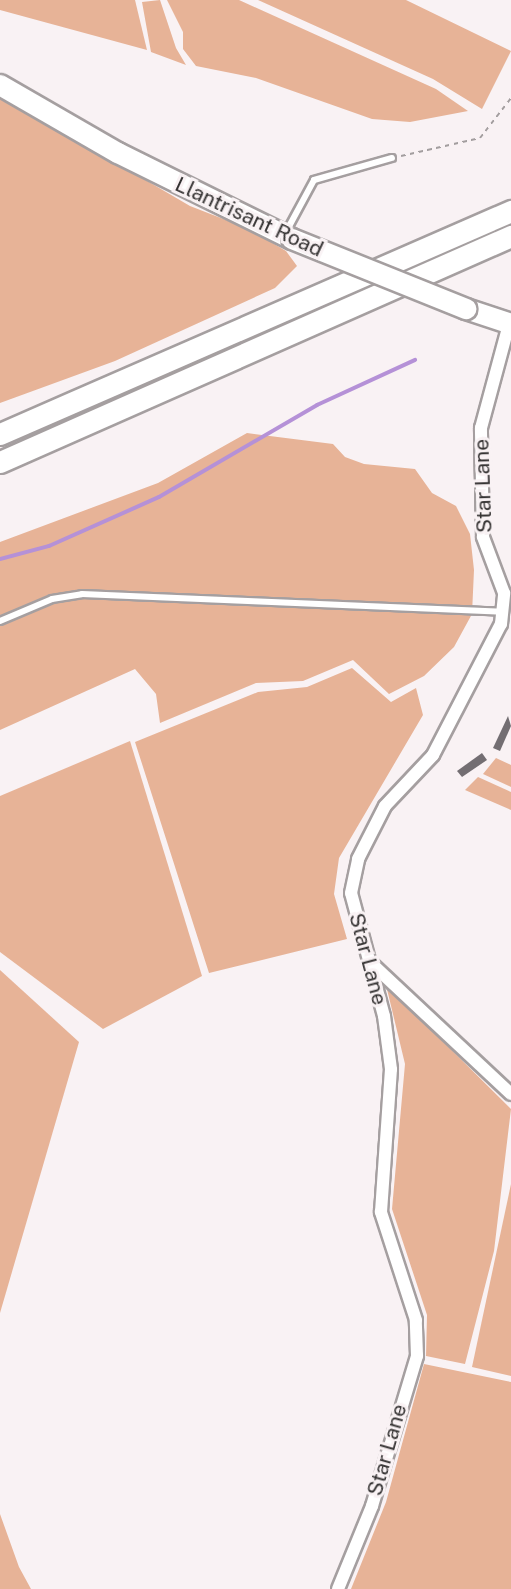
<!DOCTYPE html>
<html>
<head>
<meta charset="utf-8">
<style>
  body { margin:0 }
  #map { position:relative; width:511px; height:1589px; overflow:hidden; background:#f9f2f4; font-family:"Public Sans",sans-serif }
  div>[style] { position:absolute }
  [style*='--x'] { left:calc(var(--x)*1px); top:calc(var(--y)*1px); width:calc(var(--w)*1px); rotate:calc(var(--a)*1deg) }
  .green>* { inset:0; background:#e7b397 }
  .stream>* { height:4px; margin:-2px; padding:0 2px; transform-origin:2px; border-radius:2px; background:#b591d7 }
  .building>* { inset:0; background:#736e72 }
  .path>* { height:2px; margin-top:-1px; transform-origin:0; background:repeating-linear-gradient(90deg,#a39e9f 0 4.5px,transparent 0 9px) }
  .roads { filter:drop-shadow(2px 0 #a59fa0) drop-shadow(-2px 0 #a59fa0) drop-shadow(0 2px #a59fa0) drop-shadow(0 -2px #a59fa0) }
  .lane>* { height:6px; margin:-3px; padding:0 3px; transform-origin:3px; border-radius:3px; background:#fff }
  .street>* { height:12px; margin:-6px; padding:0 6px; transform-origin:6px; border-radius:6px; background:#fff }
  .primary>* { height:20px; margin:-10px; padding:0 10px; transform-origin:10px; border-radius:10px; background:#fff }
  .highway>* { height:21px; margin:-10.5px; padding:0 10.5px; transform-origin:10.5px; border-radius:10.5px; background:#fff }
  .bridges { filter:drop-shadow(2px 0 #a59fa0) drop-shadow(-2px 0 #a59fa0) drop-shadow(0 2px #a59fa0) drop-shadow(0 -2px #a59fa0) }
  .primary-bridge>* { height:20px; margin:-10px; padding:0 10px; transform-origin:10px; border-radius:10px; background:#fff }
  span { translate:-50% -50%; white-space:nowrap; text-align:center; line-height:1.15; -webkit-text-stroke:6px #f9f2f4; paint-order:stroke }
  .street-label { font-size:21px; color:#343232 }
</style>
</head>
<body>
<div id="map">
  <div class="green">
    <div style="clip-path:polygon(0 0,135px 0,147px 50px,0 10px)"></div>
    <div style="clip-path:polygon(160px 0,176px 48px,186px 65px,151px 52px,142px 2px)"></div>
    <div style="clip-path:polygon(167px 0,239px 0,436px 89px,468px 111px,410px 122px,372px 119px,256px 78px,196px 66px,183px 49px,183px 32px)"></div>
    <div style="clip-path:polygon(258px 0,406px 0,511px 51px,482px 109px,433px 79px)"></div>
    <div style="clip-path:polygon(0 95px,190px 206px,249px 229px,286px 251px,297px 266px,275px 288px,115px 361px,0 403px)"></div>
    <div style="clip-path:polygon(247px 433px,333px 444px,345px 457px,364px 464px,415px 469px,432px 493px,456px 506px,470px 534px,474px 570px,472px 614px,454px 647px,424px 676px,389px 694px,353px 660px,303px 681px,256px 683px,160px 723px,156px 694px,135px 669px,0 730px,0 542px,158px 483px)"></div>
    <div style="clip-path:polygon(352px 668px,391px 702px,416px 688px,423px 715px,339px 858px,334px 894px,347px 939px,209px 973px,135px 742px,258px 692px,307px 687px)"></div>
    <div style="clip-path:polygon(130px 741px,202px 976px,103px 1029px,0 952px,0 796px)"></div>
    <div style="clip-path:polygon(496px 758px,511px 765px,511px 787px,483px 774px)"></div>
    <div style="clip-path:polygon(478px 777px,511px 792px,511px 810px,465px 790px)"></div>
    <div style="clip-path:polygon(0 970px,79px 1042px,0 1313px)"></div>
    <div style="clip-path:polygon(386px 985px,511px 1109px,494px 1251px,465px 1364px,426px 1356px,427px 1315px,392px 1209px,405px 1064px)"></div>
    <div style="clip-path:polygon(511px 1184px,511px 1376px,472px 1367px)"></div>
    <div style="clip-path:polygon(424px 1364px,511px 1382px,511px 1589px,351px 1589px,386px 1502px)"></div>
    <div style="clip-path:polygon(0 1514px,19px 1567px,31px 1589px,0 1589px)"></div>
  </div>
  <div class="stream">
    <div style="--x:0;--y:559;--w:51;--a:-14.9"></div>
    <div style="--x:49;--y:546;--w:120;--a:-24"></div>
    <div style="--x:159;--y:497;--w:183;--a:-30.2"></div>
    <div style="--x:317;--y:405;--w:108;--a:-24.7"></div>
  </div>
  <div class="building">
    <div style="clip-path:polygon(508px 716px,511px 726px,500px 751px,493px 748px)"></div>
    <div style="clip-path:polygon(482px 753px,487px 760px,462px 777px,457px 771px)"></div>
  </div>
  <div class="path">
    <div style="--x:401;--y:156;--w:81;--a:-12.8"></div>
    <div style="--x:480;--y:138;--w:51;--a:-52.2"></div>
  </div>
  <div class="roads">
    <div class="lane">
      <div style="--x:286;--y:232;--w:59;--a:-61.7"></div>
      <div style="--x:314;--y:180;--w:81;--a:-15.8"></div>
      <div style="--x:0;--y:621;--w:56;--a:-22.9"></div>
      <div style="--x:52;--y:599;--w:30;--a:-9"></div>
      <div style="--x:82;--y:594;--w:421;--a:2.4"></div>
    </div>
    <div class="street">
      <div style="--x:372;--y:964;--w:190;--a:43.1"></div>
      <div style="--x:338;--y:1589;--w:90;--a:-67.7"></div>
      <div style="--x:372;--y:1506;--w:157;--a:-73.3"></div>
      <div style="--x:417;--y:1356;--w:36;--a:-92"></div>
      <div style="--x:416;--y:1320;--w:114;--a:-108"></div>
      <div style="--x:381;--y:1212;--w:143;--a:-86"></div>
      <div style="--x:391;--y:1069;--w:53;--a:-97.5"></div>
      <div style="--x:384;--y:1016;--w:127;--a:-105"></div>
      <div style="--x:351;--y:893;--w:35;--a:-78"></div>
      <div style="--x:358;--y:859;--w:59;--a:-63"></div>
      <div style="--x:385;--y:806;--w:70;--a:-46.7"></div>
      <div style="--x:433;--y:755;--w:148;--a:-62.6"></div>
      <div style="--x:501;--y:624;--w:31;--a:-84"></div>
      <div style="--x:504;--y:593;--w:60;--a:-110.6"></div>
      <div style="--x:483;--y:537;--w:109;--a:-91.1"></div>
      <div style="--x:481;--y:428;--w:108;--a:-74.9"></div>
    </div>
    <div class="primary">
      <div style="--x:0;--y:85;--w:136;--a:30"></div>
      <div style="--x:118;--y:153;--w:194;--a:26.3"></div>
      <div style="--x:466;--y:309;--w:47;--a:18.4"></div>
    </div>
    <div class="highway">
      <div style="--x:0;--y:434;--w:558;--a:-23.58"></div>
      <div style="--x:0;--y:462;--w:559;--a:-23.86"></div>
    </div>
  </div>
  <div class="bridges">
    <div class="primary-bridge">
      <div style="--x:292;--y:239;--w:188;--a:21.9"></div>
    </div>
  </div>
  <div class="street-label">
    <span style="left:249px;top:217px;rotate:25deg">Llantrisant Road</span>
    <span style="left:483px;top:486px;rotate:-92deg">Star Lane</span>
    <span style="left:368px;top:959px;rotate:75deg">Star Lane</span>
    <span style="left:387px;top:1450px;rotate:-74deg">Star Lane</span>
  </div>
</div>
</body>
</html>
